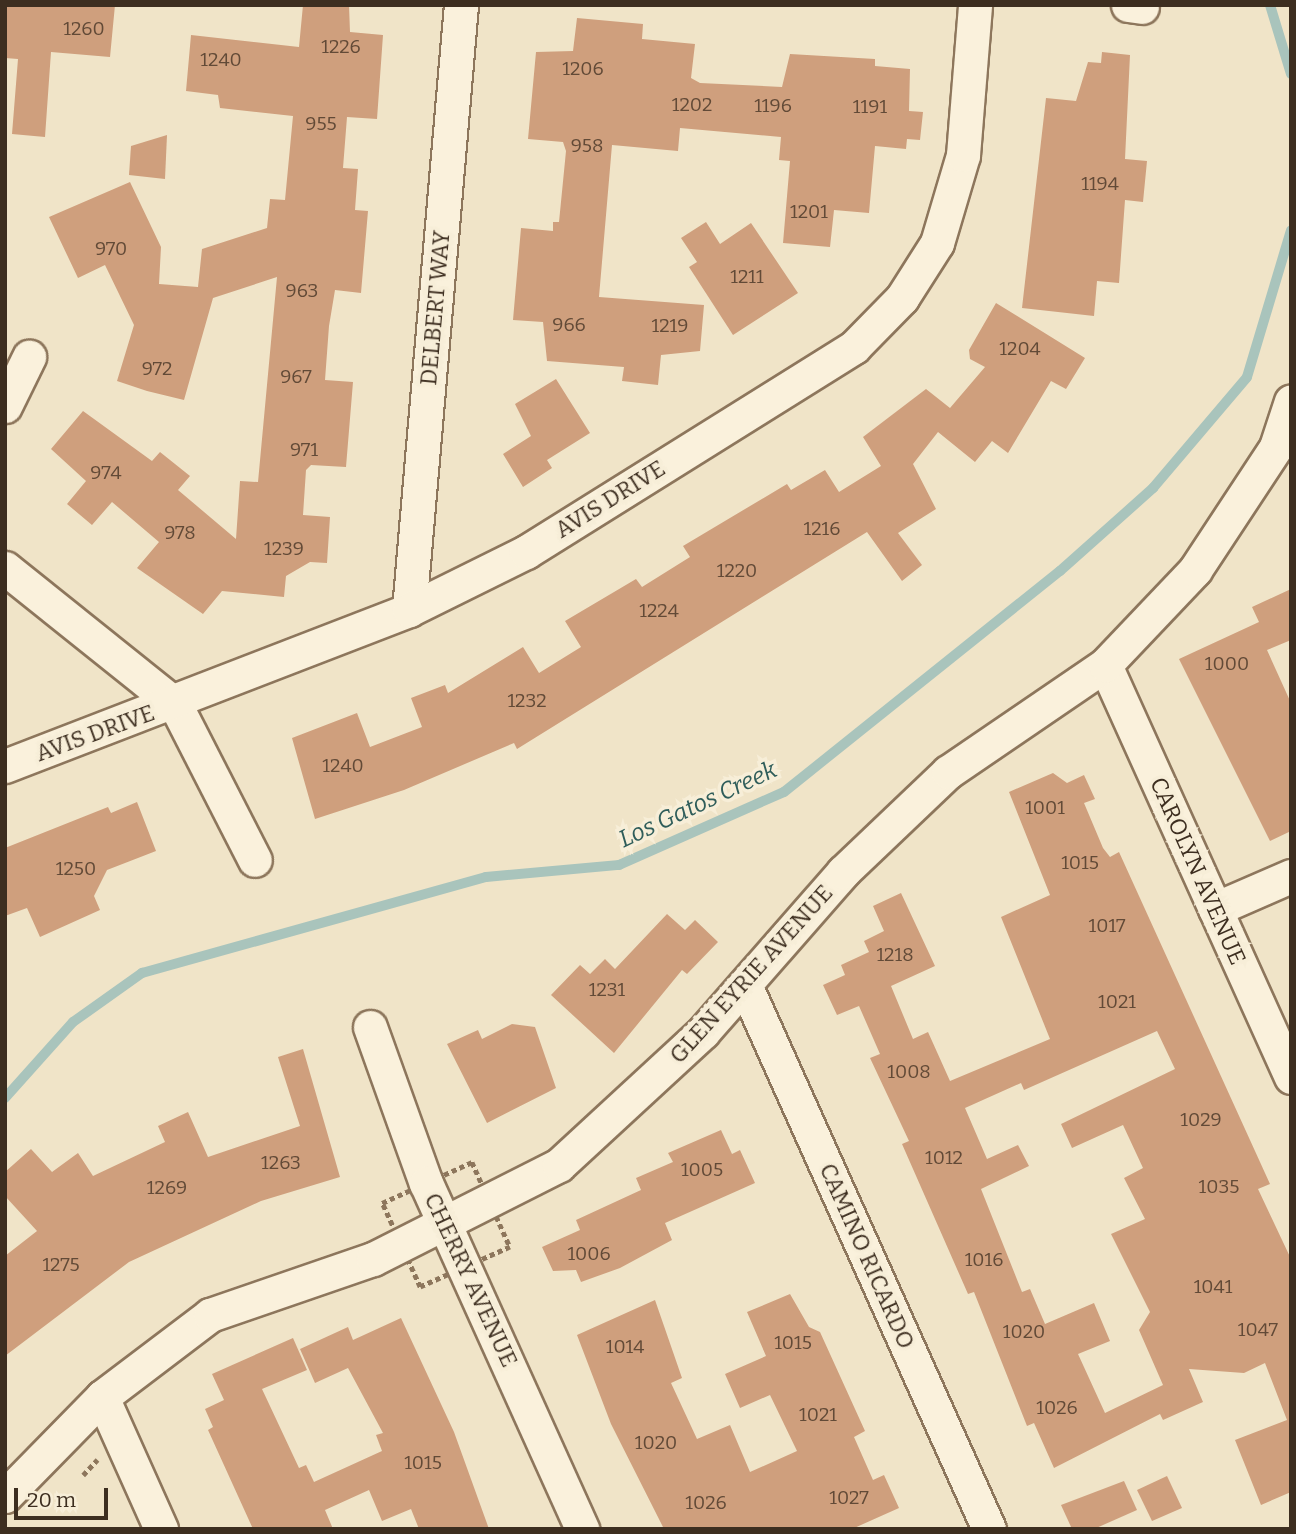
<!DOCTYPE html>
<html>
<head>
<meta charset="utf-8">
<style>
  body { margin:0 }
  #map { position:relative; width:1296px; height:1534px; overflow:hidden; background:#f0e4c8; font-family:Bitter,serif }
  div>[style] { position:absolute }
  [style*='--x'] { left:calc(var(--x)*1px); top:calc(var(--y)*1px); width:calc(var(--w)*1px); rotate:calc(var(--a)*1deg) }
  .stream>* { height:10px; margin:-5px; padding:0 5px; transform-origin:5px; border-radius:5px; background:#a9c4bc }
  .building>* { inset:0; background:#cf9f7d }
  .path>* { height:4.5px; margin-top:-2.25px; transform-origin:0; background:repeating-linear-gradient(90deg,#8d765c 0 5px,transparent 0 8.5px) }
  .roads { filter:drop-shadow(2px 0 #8d765c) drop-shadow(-2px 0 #8d765c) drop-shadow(0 2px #8d765c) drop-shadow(0 -2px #8d765c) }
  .minor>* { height:33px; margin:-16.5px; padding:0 16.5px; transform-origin:16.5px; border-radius:16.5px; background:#faf1dc }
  span { translate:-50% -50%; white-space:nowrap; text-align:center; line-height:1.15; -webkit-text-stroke:7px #f7eed8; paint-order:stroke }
  .number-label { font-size:19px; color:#624a37 }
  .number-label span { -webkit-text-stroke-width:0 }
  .street-label { font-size:23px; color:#3d2e20 }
  .water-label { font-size:24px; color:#2f5d5a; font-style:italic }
  .frame { position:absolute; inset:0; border:7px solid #3d2e20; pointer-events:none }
  .scale { position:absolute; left:14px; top:1488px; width:94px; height:32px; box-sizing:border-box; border:4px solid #3d2e20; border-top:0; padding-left:9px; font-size:21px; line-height:24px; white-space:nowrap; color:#3d2e20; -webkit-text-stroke:5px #f7eed8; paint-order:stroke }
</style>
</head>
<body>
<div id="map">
  <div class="stream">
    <div style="--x:1270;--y:5;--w:72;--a:73.1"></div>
    <div style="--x:5;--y:1098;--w:102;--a:-48.2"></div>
    <div style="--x:73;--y:1022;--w:85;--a:-35.4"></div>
    <div style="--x:142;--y:973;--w:357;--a:-15.6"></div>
    <div style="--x:486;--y:877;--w:134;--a:-5.2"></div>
    <div style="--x:619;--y:865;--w:180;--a:-23.9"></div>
    <div style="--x:784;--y:792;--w:354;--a:-38.7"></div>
    <div style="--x:1060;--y:571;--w:125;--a:-41.7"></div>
    <div style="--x:1153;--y:488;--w:145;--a:-49.7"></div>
    <div style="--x:1247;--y:377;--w:153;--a:-73.3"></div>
  </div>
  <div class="building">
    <div style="clip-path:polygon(5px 5px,115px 5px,110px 57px,51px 52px,45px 137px,12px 134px,18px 59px,5px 58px)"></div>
    <div style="clip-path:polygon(303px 5px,349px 5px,350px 32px,383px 35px,377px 119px,347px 117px,343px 168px,358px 169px,355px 210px,368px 211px,361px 293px,335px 290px,329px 326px,325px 380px,353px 382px,346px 467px,311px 465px,306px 470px,303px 515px,330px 517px,327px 563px,310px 562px,286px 576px,284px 597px,222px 591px,203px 614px,137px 568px,159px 542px,112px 502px,92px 525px,67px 504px,86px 481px,51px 449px,83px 411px,152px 461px,160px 452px,190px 476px,178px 490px,236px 539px,240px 481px,258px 482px,277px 277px,213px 298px,184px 400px,147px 391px,117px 381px,134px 325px,105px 265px,78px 278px,49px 217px,130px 182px,161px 247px,159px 284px,198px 287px,202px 249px,267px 228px,270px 199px,285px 200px,293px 116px,220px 108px,218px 95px,186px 91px,191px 35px,299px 47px)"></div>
    <div style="clip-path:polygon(577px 18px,643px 24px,642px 39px,695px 44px,691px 78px,700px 83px,782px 87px,790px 54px,875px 59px,875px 66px,910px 69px,909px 111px,923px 112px,920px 140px,907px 139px,906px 149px,875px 146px,869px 213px,834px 210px,830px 247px,783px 243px,790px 161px,779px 160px,781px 137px,680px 128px,678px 151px,612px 145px,599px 297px,704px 305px,700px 351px,661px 355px,658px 385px,622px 381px,624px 367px,547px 361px,543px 322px,513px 320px,521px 228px,553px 231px,553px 222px,559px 222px,566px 151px,563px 142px,528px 139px,536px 52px,573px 51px)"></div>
    <div style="clip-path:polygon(1102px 52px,1130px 55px,1125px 159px,1147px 161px,1143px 202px,1125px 200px,1119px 283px,1097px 281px,1094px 316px,1022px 308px,1046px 98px,1076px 101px,1088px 62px,1101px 63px)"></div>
    <div style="clip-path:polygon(167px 135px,165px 179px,129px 175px,131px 146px)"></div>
    <div style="clip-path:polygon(706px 222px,720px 244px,751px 223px,798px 293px,733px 335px,689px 267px,697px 262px,681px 238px)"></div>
    <div style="clip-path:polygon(996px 303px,1085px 358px,1066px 389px,1051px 381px,1008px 453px,992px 441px,975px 462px,938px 432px,913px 464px,936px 509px,898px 533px,922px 565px,902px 581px,867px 532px,517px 749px,514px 743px,404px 790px,315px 819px,292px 738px,357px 713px,370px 747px,422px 727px,411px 698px,445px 685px,448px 693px,523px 647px,539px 673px,581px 647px,565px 621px,636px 579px,642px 587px,690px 557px,683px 546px,787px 484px,791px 490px,825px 470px,839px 492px,881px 466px,863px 437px,926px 389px,950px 408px,985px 367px,970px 359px,969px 350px)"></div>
    <div style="clip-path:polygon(556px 379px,590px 433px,547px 460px,552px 468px,523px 487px,503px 454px,531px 436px,515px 404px)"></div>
    <div style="clip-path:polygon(1291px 589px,1291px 640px,1267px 650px,1291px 703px,1291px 831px,1270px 841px,1179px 659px,1259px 622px,1252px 607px)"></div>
    <div style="clip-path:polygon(evenodd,1053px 773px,1067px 783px,1084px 775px,1095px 799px,1084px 803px,1103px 848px,1110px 857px,1119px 852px,1270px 1184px,1258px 1189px,1291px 1259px,1291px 1492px,1261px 1505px,1235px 1440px,1287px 1420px,1265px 1363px,1244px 1373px,1189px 1369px,1203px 1402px,1163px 1420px,1160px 1414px,1054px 1468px,1034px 1423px,1027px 1426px,974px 1292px,968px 1294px,902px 1144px,909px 1141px,870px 1058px,880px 1054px,859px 1006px,837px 1015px,823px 985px,845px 975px,841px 965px,869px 952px,864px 941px,884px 931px,873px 906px,901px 893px,935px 966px,891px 986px,913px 1039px,928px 1032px,950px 1081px,1050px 1039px,1001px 917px,1050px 895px,1009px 792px,1053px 773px,1157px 1031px,1175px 1069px,1061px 1124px,1072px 1148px,1123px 1125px,1143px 1168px,1124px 1178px,1145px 1219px,1111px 1234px,1150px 1312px,1139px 1330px,1163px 1385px,1105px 1413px,1078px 1354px,1110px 1341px,1094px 1303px,1045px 1324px,1030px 1289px,1022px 1292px,981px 1189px,1029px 1166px,1018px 1145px,987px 1159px,965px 1108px,1021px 1083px,1024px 1090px,1157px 1031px)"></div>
    <div style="clip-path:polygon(137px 802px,156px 851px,107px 870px,94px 896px,100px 910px,40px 937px,27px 908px,5px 916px,5px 848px,108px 807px,111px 813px)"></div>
    <div style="clip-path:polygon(667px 914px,685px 930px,695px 920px,718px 942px,687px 974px,682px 970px,614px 1053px,551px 995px,580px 965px,590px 974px,605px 959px,615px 969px)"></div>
    <div style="clip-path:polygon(512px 1024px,535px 1027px,556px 1088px,487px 1123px,447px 1044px,478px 1030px,482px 1039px)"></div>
    <div style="clip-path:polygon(303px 1049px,340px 1177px,261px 1201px,129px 1262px,5px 1356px,5px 1256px,37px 1231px,5px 1196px,5px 1172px,31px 1149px,52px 1172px,78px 1153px,93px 1176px,165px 1142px,158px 1126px,188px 1112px,208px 1157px,300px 1126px,278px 1057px)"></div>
    <div style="clip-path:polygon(721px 1130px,732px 1154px,740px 1150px,755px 1183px,665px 1223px,672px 1240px,620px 1268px,581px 1282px,576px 1270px,553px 1271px,542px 1247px,580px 1230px,576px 1220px,641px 1190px,636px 1178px,673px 1162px,668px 1153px)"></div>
    <div style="clip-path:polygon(790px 1294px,809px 1327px,820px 1332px,865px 1431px,854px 1437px,873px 1480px,884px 1475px,899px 1508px,852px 1529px,664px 1529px,611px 1424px,577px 1335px,655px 1300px,682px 1378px,671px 1383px,697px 1439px,730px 1425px,750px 1472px,797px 1451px,770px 1395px,740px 1408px,725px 1374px,766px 1356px,747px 1312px)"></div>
    <div style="clip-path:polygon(401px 1318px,454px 1432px,489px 1529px,419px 1529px,411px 1509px,382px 1521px,369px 1490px,325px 1510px,333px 1529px,253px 1529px,208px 1430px,213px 1427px,205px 1409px,224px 1400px,212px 1374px,293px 1338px,307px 1370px,262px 1389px,299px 1468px,306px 1465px,314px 1482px,382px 1451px,376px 1435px,383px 1433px,348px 1368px,315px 1383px,300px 1349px,348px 1327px,353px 1340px)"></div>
    <div style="clip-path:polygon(1167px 1476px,1182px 1508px,1152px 1521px,1137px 1490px)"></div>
    <div style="clip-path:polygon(1124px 1481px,1137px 1510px,1094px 1529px,1072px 1529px,1061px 1505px)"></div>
  </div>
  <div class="path">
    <div style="--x:472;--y:1162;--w:93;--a:65.9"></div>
    <div style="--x:510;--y:1247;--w:98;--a:156"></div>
    <div style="--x:420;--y:1287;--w:92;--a:-114.3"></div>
    <div style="--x:382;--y:1203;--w:99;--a:-24.5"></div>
    <div style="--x:83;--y:1475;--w:21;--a:-47"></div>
  </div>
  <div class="roads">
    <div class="minor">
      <div style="--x:1128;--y:5;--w:14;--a:8"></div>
      <div style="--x:5;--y:406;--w:55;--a:-63.9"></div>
      <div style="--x:5;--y:568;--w:218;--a:38.7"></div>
      <div style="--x:175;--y:704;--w:175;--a:62.9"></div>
      <div style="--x:409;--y:610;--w:607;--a:-85.09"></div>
      <div style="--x:1105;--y:665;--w:452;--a:65.7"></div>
      <div style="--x:5;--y:766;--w:433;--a:-21.1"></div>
      <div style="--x:409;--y:610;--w:131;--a:-26.4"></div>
      <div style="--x:526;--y:552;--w:387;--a:-32"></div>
      <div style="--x:854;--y:347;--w:69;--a:-45.6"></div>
      <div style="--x:902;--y:298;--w:65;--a:-57.5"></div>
      <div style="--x:937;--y:243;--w:92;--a:-73.5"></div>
      <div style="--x:963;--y:155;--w:150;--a:-85.4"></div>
      <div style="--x:1215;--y:909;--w:83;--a:-23.5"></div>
      <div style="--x:745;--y:985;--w:596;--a:65.84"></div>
      <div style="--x:370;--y:1027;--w:166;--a:70.3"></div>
      <div style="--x:426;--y:1183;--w:380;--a:65.7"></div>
      <div style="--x:102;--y:1397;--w:145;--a:65.9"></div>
      <div style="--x:5;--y:1496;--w:139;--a:-45.6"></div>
      <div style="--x:102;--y:1397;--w:136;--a:-37.2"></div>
      <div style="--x:210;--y:1315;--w:172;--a:-19"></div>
      <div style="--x:373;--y:1259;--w:208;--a:-26.8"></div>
      <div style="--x:559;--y:1165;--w:196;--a:-42.7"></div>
      <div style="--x:703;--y:1032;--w:213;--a:-48.8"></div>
      <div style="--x:843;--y:872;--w:145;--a:-43.6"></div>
      <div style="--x:948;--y:772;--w:190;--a:-34.3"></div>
      <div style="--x:1105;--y:665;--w:131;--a:-46.5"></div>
      <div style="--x:1195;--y:570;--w:147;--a:-56.6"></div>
      <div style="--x:1276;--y:447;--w:48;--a:-71.9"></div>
    </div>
  </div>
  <div class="number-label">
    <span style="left:84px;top:29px">1260</span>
    <span style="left:341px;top:47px">1226</span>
    <span style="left:221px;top:60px">1240</span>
    <span style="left:583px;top:69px">1206</span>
    <span style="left:692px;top:105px">1202</span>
    <span style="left:773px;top:106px">1196</span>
    <span style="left:870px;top:107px">1191</span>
    <span style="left:321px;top:124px">955</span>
    <span style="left:587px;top:146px">958</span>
    <span style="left:1100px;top:184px">1194</span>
    <span style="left:809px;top:212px">1201</span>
    <span style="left:111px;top:249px">970</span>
    <span style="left:747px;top:277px">1211</span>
    <span style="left:302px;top:291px">963</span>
    <span style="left:569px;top:325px">966</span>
    <span style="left:670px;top:326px">1219</span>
    <span style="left:1020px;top:349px">1204</span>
    <span style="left:157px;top:369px">972</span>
    <span style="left:296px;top:377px">967</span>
    <span style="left:304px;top:450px">971</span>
    <span style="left:106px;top:473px">974</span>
    <span style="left:822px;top:529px">1216</span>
    <span style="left:180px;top:533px">978</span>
    <span style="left:284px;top:549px">1239</span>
    <span style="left:737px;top:571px">1220</span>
    <span style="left:659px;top:611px">1224</span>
    <span style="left:1227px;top:664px">1000</span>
    <span style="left:527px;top:701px">1232</span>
    <span style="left:343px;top:766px">1240</span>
    <span style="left:1045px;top:808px">1001</span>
    <span style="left:1080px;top:863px">1015</span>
    <span style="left:76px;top:869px">1250</span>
    <span style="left:1107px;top:926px">1017</span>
    <span style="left:895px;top:955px">1218</span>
    <span style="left:607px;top:990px">1231</span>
    <span style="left:1117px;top:1002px">1021</span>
    <span style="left:909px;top:1072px">1008</span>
    <span style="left:1201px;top:1120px">1029</span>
    <span style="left:944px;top:1158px">1012</span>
    <span style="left:281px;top:1163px">1263</span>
    <span style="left:702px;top:1170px">1005</span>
    <span style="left:1219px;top:1187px">1035</span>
    <span style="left:167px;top:1188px">1269</span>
    <span style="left:589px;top:1254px">1006</span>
    <span style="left:984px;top:1260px">1016</span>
    <span style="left:61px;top:1265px">1275</span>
    <span style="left:1213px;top:1287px">1041</span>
    <span style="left:1258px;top:1330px">1047</span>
    <span style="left:1024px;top:1332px">1020</span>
    <span style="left:793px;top:1343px">1015</span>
    <span style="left:625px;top:1347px">1014</span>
    <span style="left:1057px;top:1408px">1026</span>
    <span style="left:818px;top:1415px">1021</span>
    <span style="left:656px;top:1443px">1020</span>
    <span style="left:423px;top:1463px">1015</span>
    <span style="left:849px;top:1498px">1027</span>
    <span style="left:706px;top:1503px">1026</span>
  </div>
  <div class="street-label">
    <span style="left:435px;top:308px;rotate:-85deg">DELBERT WAY</span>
    <span style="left:610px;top:499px;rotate:-32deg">AVIS DRIVE</span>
    <span style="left:95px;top:733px;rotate:-20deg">AVIS DRIVE</span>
    <span style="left:1198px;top:871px;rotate:66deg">CAROLYN AVENUE</span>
    <span style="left:751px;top:974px;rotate:-48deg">GLEN EYRIE AVENUE</span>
    <span style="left:867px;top:1256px;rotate:66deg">CAMINO RICARDO</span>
    <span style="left:471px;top:1280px;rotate:65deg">CHERRY AVENUE</span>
  </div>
  <div class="water-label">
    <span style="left:698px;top:805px;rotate:-25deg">Los Gatos Creek</span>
  </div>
  <div class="frame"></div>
  <div class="scale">20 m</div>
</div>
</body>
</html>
